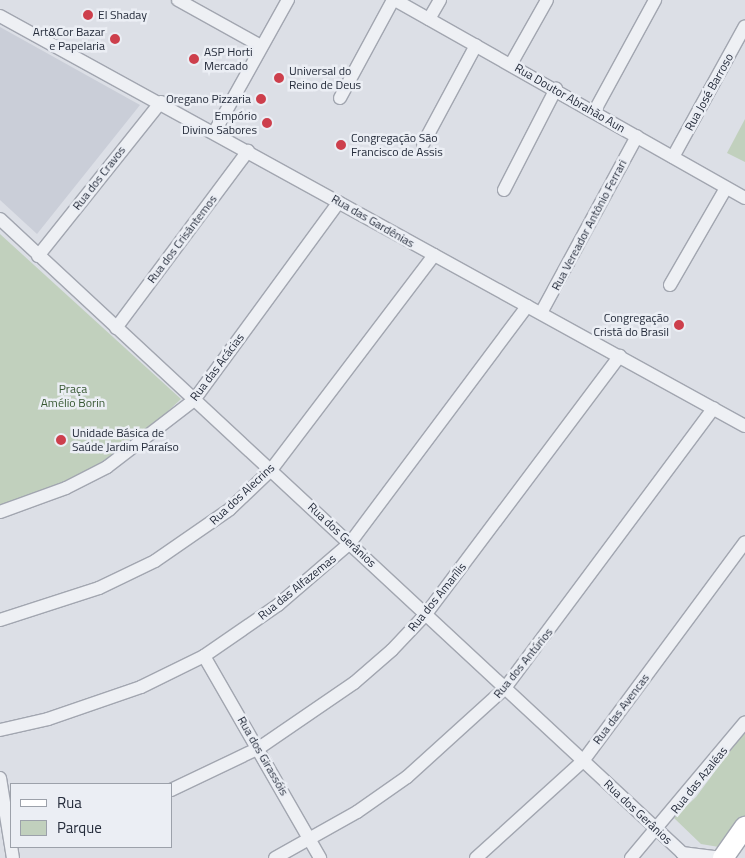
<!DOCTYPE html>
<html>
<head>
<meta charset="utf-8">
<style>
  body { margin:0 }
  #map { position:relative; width:745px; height:858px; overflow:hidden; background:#dcdfe6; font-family:"Titillium Web",sans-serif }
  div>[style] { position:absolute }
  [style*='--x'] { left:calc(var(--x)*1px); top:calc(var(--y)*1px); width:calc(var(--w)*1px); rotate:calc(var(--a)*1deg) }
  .built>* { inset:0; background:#caced8 }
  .green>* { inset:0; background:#c1d0bd }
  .roads { filter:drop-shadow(1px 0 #a2a6b0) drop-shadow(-1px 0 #a2a6b0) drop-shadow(0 1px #a2a6b0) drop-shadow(0 -1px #a2a6b0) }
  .street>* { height:12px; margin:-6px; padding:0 6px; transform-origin:6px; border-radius:6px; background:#eef0f4 }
  .primary>* { height:20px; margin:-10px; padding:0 10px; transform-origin:10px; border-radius:10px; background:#fff }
  .dots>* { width:14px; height:14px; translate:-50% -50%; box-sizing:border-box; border:2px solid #ebeef4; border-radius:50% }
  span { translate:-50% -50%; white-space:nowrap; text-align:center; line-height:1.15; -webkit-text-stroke:5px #ebeef4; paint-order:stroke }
  .poi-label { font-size:12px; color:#262d3c }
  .left { translate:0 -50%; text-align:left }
  .right { translate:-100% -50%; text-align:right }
  .street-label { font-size:12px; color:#262d3c }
  .park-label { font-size:12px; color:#385833 }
  .legend { position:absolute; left:10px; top:783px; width:162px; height:65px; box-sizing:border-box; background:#ebeef4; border:1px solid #9ca1aa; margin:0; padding:6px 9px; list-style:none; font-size:15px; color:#262d3c }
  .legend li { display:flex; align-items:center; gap:10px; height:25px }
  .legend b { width:25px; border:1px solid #9ca1aa }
</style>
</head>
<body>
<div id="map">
  <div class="built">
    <div style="clip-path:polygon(0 27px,140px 105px,37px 234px,0 200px)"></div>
  </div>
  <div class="green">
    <div style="clip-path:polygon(745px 119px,745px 162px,727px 153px)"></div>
    <div style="clip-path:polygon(0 234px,181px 399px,151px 427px,83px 475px,0 508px)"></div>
    <div style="clip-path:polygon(745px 731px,745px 816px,719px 847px,701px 844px,674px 818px,696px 797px)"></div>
  </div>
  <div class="roads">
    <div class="street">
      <div style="--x:178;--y:0;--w:95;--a:29"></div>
      <div style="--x:395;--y:0;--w:402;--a:29.5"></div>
      <div style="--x:0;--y:16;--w:850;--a:28.83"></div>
      <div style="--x:429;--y:19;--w:22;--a:-60"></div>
      <div style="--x:511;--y:64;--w:73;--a:-60.6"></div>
      <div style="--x:340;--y:98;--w:111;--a:-61.6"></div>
      <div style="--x:594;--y:112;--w:128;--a:-61.4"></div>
      <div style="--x:215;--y:131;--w:150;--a:-60.9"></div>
      <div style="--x:423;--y:144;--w:112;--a:-61.8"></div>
      <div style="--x:673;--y:157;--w:149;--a:-61.2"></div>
      <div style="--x:504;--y:190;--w:114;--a:-62.8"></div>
      <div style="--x:0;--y:219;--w:939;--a:42.89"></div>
      <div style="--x:38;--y:256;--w:197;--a:-51.4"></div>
      <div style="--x:670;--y:285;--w:112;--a:-60"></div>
      <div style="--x:541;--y:313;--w:201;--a:-61.5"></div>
      <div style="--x:116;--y:328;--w:221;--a:-53.3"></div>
      <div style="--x:0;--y:512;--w:70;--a:-20"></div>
      <div style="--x:66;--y:488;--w:46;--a:-27.1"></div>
      <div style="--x:107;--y:467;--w:110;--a:-37.6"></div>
      <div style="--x:194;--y:400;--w:245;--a:-53.8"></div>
      <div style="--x:0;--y:620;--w:104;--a:-17.9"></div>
      <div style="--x:99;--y:588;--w:62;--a:-25.7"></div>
      <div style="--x:155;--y:561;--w:91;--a:-34.7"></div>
      <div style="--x:230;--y:509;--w:57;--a:-43.6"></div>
      <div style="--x:271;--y:470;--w:270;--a:-52.8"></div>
      <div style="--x:204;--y:656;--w:233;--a:60.1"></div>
      <div style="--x:0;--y:730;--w:49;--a:-12.9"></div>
      <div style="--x:48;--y:719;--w:98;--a:-19"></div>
      <div style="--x:141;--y:687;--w:70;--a:-26.2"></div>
      <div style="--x:204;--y:656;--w:90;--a:-34.6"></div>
      <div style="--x:278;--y:605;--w:95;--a:-40.7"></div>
      <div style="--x:350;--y:543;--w:296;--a:-53.2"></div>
      <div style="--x:0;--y:778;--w:81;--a:80.8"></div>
      <div style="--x:171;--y:790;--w:98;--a:-25.5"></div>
      <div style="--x:259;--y:748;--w:115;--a:-34.4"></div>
      <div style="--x:354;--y:683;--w:50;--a:-41"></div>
      <div style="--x:392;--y:650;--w:50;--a:-46.6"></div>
      <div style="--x:426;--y:614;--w:323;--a:-53.1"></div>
      <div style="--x:682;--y:853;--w:38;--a:7"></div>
      <div style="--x:275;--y:858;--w:94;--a:-29.3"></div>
      <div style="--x:357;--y:812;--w:61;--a:-35"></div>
      <div style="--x:407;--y:777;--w:132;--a:-42.2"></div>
      <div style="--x:505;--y:688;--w:349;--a:-53.3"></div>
      <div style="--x:476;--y:858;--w:144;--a:-42.2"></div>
      <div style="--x:583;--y:761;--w:272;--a:-53.5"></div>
      <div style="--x:631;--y:858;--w:177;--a:-50"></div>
    </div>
    <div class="primary">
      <div style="--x:723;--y:858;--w:38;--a:-55"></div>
    </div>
  </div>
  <div class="dots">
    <div style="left:88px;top:15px;background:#cd3f4c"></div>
    <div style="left:115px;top:39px;background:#cd3f4c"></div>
    <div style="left:194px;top:59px;background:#cd3f4c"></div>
    <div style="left:279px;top:78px;background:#cd3f4c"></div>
    <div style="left:261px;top:99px;background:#cd3f4c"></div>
    <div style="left:267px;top:123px;background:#cd3f4c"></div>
    <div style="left:341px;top:145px;background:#cd3f4c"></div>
    <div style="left:679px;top:325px;background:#cd3f4c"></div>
    <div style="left:61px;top:440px;background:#cd3f4c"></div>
  </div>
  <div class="poi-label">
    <span class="left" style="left:98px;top:15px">El Shaday</span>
    <span class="right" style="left:105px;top:39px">Art&amp;Cor Bazar<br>e Papelaria</span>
    <span class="left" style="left:204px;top:59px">ASP Horti<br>Mercado</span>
    <span class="left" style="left:289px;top:78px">Universal do<br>Reino de Deus</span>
    <span class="right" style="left:251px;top:99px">Oregano Pizzaria</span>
    <span class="right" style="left:257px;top:123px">Empório<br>Divino Sabores</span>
    <span class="left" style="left:351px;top:145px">Congregação São<br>Francisco de Assis</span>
    <span class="right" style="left:669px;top:325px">Congregação<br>Cristã do Brasil</span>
    <span class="left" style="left:72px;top:440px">Unidade Básica de<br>Saúde Jardim Paraíso</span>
  </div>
  <div class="street-label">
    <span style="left:709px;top:92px;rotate:-61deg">Rua José Barroso</span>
    <span style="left:570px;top:98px;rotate:30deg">Rua Doutor Abrahão Aun</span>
    <span style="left:99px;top:178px;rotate:-52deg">Rua dos Cravos</span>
    <span style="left:373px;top:221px;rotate:30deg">Rua das Gardênias</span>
    <span style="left:589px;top:225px;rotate:-62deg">Rua Vereador Antônio Ferrari</span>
    <span style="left:182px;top:239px;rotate:-53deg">Rua dos Crisântemos</span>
    <span style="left:217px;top:367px;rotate:-53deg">Rua das Acácias</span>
    <span style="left:242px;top:494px;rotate:-43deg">Rua dos Alecrins</span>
    <span style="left:342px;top:535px;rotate:43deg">Rua dos Gerânios</span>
    <span style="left:297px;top:587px;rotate:-39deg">Rua das Alfazemas</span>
    <span style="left:437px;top:597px;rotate:-51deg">Rua dos Amarílis</span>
    <span style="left:523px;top:663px;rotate:-51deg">Rua dos Antúrios</span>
    <span style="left:621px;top:709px;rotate:-53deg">Rua das Avencas</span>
    <span style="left:263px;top:756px;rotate:60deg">Rua dos Girassóis</span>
    <span style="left:699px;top:780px;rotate:-51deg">Rua das Azaléas</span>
    <span style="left:638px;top:812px;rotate:43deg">Rua dos Gerânios</span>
  </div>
  <div class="park-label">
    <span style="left:73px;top:396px">Praça<br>Amélio Borin</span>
  </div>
  <ul class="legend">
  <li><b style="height:6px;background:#fff"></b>Rua</li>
  <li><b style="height:14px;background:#c1d0bd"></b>Parque</li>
  </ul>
</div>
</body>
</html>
